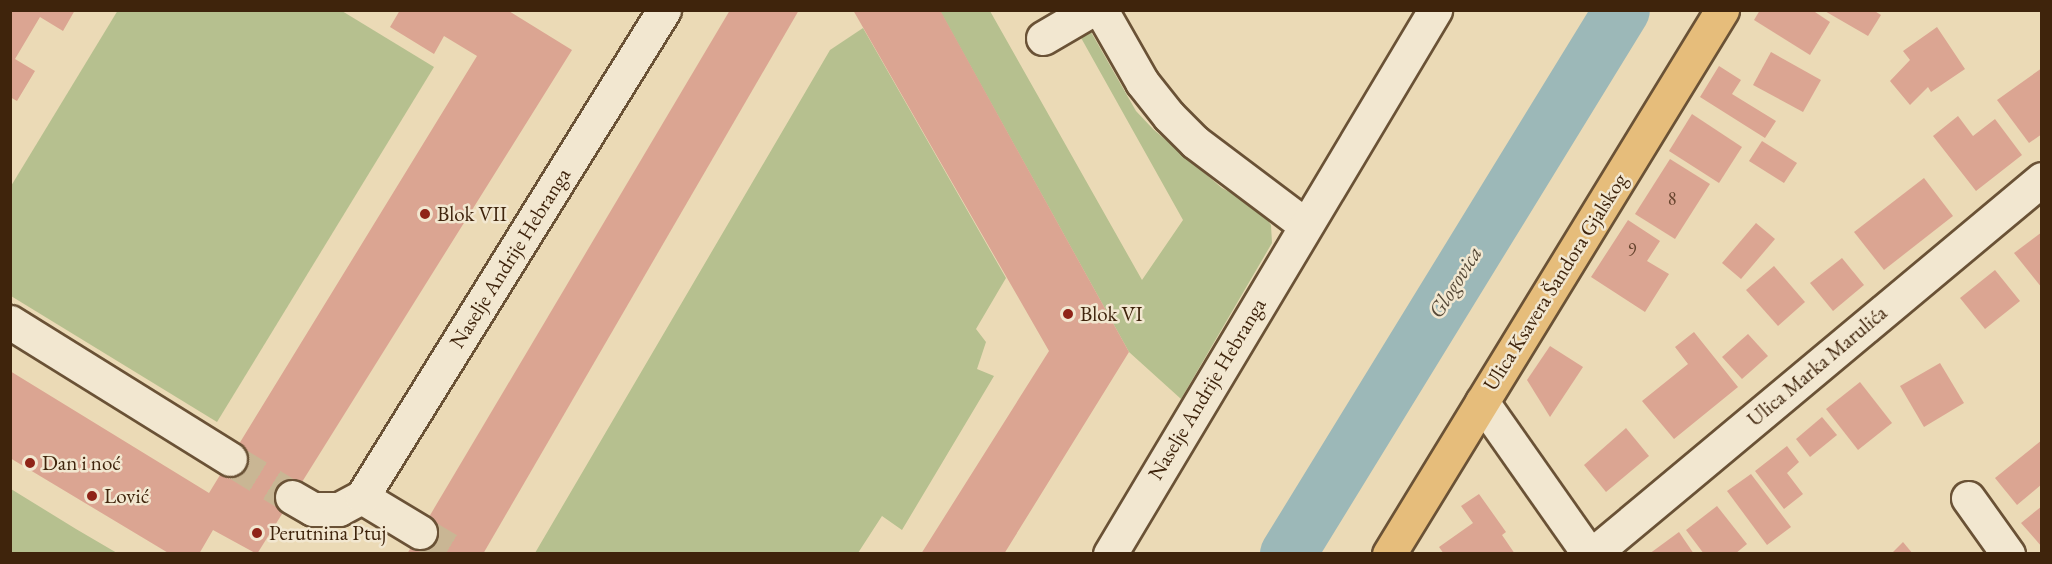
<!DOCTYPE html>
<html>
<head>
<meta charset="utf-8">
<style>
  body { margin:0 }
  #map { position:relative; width:2052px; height:564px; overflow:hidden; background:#ebdab6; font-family:"EB Garamond",serif }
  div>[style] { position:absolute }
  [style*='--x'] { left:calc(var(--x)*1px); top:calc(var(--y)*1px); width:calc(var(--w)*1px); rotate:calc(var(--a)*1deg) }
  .green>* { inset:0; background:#b6c08f }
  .river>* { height:56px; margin:-28px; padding:0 28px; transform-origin:28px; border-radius:28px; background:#9cb8b8 }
  .building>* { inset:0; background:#dba592 }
  .minor-tunnel>* { height:33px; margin-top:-16.5px; transform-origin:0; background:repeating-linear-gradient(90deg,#c9b694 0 33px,transparent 0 49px) }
  .roads { filter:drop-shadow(2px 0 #6a5236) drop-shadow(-2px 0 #6a5236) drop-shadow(0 2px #6a5236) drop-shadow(0 -2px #6a5236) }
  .minor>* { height:33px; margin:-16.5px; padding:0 16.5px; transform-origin:16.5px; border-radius:16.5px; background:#f2e7d0 }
  .major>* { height:33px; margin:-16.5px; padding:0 16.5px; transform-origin:16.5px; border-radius:16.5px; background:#e6bd7b }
  .dots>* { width:16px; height:16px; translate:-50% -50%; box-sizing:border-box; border:3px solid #f2e7d0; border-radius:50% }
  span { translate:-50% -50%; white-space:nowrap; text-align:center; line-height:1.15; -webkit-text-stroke:5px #f2e7d0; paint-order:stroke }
  .number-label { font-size:18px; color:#66442e }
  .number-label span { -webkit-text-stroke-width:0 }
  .poi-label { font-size:21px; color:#3f240c }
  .left { translate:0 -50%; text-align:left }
  .street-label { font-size:21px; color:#3f240c }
  .water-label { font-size:22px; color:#564937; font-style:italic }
  .frame { position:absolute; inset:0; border:12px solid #3f240c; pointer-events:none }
</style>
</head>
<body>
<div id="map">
  <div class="green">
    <div style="clip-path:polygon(118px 10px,342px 11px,434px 67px,217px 422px,11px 296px,11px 186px)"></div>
    <div style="clip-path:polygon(940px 11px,990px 11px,1142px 280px,1183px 220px,1066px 11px,1079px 11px,1136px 111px,1153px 129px,1222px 188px,1258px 207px,1271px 225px,1272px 243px,1181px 399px,1129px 352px)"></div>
    <div style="clip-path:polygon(863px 28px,1006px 278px,976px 329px,986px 342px,977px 369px,994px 376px,902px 530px,882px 516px,858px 553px,535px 553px,830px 50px)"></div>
    <div style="clip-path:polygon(11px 489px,76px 529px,117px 553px,11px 553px)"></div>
  </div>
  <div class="river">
    <div style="--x:1288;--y:554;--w:638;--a:-58.45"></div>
  </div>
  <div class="building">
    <div style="clip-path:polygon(10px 10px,75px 10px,63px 31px,40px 17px,15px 59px,35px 71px,17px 101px,10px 97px)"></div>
    <div style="clip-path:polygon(400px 10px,507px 10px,572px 50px,257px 554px,213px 530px,199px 554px,170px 554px,10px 458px,10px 371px,209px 493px,477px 56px,444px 36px,434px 54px,390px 27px)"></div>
    <div style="clip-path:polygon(730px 10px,799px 10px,483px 554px,407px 554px)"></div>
    <div style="clip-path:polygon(853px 10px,940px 10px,1129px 352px,1004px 554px,921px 554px,1049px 351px)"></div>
    <div style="clip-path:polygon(1760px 10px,1812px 10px,1830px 22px,1810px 55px,1754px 20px)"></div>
    <div style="clip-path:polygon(1823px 10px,1873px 10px,1881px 15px,1868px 36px)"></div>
    <div style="clip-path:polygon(1937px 27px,1965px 69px,1931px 92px,1928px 87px,1910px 105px,1890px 81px,1910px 60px,1903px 51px)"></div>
    <div style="clip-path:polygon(1771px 52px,1821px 80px,1803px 112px,1753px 85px)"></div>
    <div style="clip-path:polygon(1719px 66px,1741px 80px,1732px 94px,1776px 121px,1765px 138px,1700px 97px)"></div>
    <div style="clip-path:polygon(2042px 68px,2042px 134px,2029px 143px,1997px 100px)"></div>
    <div style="clip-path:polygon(1692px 114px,1742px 147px,1719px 183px,1669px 151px)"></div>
    <div style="clip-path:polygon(1958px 116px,1973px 136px,1995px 119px,2022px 155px,1976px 191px,1933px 136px)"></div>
    <div style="clip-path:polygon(1762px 141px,1797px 163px,1784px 183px,1749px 161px)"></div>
    <div style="clip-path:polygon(1670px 159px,1710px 184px,1675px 239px,1635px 214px)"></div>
    <div style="clip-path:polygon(1924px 178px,1953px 216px,1884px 270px,1854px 232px)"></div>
    <div style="clip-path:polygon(1628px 220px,1660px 241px,1647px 261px,1669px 274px,1645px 312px,1591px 277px)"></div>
    <div style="clip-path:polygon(1756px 223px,1775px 239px,1741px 279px,1722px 263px)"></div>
    <div style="clip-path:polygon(2042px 232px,2042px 288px,2014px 253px)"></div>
    <div style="clip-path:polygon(1842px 258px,1864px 285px,1833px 311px,1810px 283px)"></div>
    <div style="clip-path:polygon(1774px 266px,1805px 302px,1778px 326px,1746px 290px)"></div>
    <div style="clip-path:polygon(1995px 270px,2020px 301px,1985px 329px,1960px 298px)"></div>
    <div style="clip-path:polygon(1694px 332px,1738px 387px,1674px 439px,1642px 401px,1688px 364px,1675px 347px)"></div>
    <div style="clip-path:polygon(1748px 334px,1768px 356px,1742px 379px,1722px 357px)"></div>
    <div style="clip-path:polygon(1550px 346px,1583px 367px,1550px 417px,1527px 380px)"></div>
    <div style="clip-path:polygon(1940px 363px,1964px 403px,1924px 427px,1900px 386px)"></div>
    <div style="clip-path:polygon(1860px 382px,1892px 423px,1858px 450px,1826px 409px)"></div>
    <div style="clip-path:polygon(1822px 417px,1837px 435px,1810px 457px,1796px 439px)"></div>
    <div style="clip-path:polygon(1626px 428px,1649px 456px,1606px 492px,1584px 465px)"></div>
    <div style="clip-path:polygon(2042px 440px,2042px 484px,2017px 505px,1995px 478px)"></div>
    <div style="clip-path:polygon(1787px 446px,1799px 462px,1787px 473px,1803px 494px,1784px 509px,1755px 471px)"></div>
    <div style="clip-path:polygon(1751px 474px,1791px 527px,1767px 545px,1727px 491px)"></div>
    <div style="clip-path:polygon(1479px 494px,1506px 532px,1502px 535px,1515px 554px,1444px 554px,1439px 547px,1473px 523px,1461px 506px)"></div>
    <div style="clip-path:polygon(1717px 506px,1747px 544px,1735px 554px,1704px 554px,1686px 530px)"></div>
    <div style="clip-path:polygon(2042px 506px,2042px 547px,2021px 523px)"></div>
    <div style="clip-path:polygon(1679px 532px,1694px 554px,1649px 554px)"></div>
    <div style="clip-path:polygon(1903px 542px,1913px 554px,1891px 554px)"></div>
  </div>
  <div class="minor-tunnel">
    <div style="--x:230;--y:459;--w:73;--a:31.5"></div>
    <div style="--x:420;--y:532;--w:43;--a:30.7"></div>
  </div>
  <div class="roads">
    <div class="minor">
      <div style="--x:1101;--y:10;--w:83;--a:60.3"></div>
      <div style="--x:1142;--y:82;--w:43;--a:51.5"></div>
      <div style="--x:1169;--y:116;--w:37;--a:45"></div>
      <div style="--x:1195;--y:142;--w:138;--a:37"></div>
      <div style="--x:1043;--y:38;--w:56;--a:-30.3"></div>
      <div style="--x:10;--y:322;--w:259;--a:31.9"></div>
      <div style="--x:1482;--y:402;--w:186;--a:54.9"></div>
      <div style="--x:292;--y:497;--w:24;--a:30"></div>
      <div style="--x:313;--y:509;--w:26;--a:0"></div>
      <div style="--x:339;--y:509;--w:26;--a:-28"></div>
      <div style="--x:1968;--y:498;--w:69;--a:54.5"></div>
      <div style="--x:420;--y:532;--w:68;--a:-148.9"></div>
      <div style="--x:362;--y:497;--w:573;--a:-58.2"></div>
      <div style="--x:1110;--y:554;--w:634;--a:-59.14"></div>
      <div style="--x:1593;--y:554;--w:585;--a:-39.87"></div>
    </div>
    <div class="major">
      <div style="--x:1389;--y:554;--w:638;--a:-58.53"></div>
    </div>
  </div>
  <div class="dots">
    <div style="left:425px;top:214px;background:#8f2418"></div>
    <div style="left:1068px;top:314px;background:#8f2418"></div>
    <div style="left:30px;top:463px;background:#8f2418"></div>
    <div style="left:92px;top:496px;background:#8f2418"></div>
    <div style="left:257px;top:533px;background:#8f2418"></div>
  </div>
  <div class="number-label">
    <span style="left:1672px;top:199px">8</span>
    <span style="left:1632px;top:250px">9</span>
  </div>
  <div class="poi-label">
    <span class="left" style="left:437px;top:214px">Blok VII</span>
    <span class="left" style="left:1080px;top:314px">Blok VI</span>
    <span class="left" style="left:42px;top:463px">Dan i noć</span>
    <span class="left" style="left:104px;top:496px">Lović</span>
    <span class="left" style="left:269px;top:533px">Perutnina Ptuj</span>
  </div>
  <div class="street-label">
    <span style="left:510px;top:258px;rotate:-58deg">Naselje Andrije Hebranga</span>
    <span style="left:1555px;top:282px;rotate:-58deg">Ulica Ksavera Šandora Gjalskog</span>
    <span style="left:1817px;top:366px;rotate:-40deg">Ulica Marka Marulića</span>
    <span style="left:1207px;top:389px;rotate:-59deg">Naselje Andrije Hebranga</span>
  </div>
  <div class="water-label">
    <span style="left:1455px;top:282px;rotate:-58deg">Glogovica</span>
  </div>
  <div class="frame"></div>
</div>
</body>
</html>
